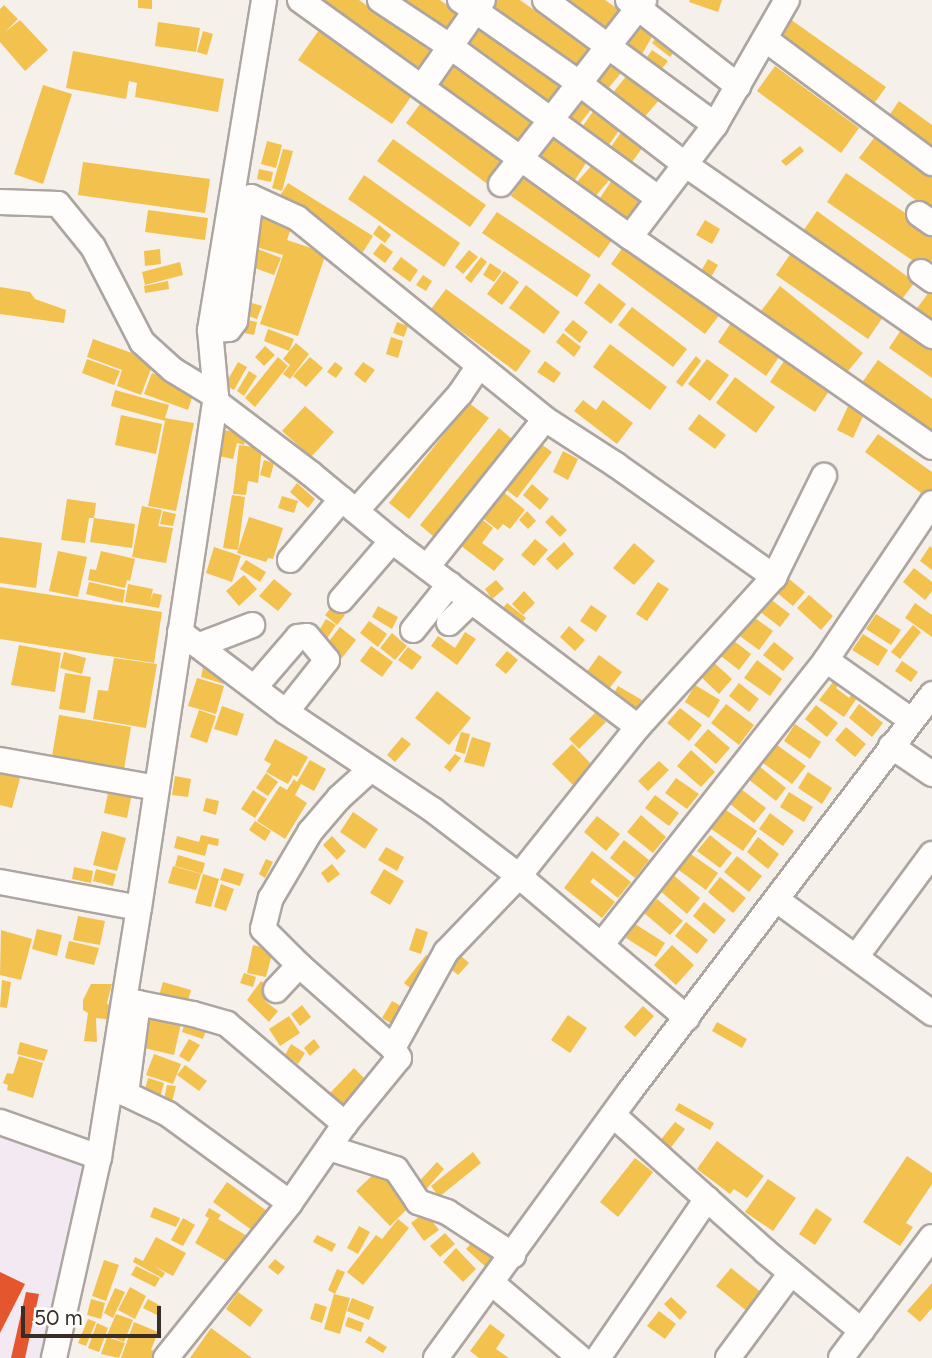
<!DOCTYPE html>
<html>
<head>
<meta charset="utf-8">
<style>
  body { margin:0 }
  #map { position:relative; width:932px; height:1358px; overflow:hidden; background:#f6f0eb; font-family:Figtree,sans-serif }
  div>[style] { position:absolute }
  [style*='--x'] { left:calc(var(--x)*1px); top:calc(var(--y)*1px); width:calc(var(--w)*1px); rotate:calc(var(--a)*1deg) }
  .commercial>* { inset:0; background:#f2e9f2 }
  .homes>* { inset:0; background:#f2c14e }
  .shops>* { inset:0; background:#e4572e }
  .roads { filter:drop-shadow(2px 0 #ada59f) drop-shadow(-2px 0 #ada59f) drop-shadow(0 2px #ada59f) drop-shadow(0 -2px #ada59f) }
  .minor>* { height:24px; margin:-12px; padding:0 12px; transform-origin:12px; border-radius:12px; background:#fefdfc }
  span { translate:-50% -50%; white-space:nowrap; text-align:center; line-height:1.15; -webkit-text-stroke:7px #fff; paint-order:stroke }
  .scale { position:absolute; left:21px; top:1306px; width:140px; height:32px; box-sizing:border-box; border:4px solid #392e25; border-top:0; padding-left:9px; font-size:21px; line-height:24px; white-space:nowrap; color:#392e25; -webkit-text-stroke:5px #fff; paint-order:stroke }
</style>
</head>
<body>
<div id="map">
  <div class="commercial">
    <div style="clip-path:polygon(0 1128px,96px 1159px,42px 1358px,0 1358px)"></div>
  </div>
  <div class="homes">
    <div style="clip-path:polygon(138px 0,152px 0,152px 9px,138px 8px)"></div>
    <div style="clip-path:polygon(313px 0,359px 0,440px 58px,424px 80px)"></div>
    <div style="clip-path:polygon(393px 0,440px 0,465px 18px,450px 40px)"></div>
    <div style="clip-path:polygon(494px 0,520px 0,593px 52px,577px 76px,486px 12px)"></div>
    <div style="clip-path:polygon(553px 0,605px 0,622px 12px,604px 37px)"></div>
    <div style="clip-path:polygon(690px 0,722px 0,718px 12px,689px 2px)"></div>
    <div style="clip-path:polygon(4px 5px,18px 19px,5px 32px,20px 20px,48px 50px,25px 71px,0 42px,0 9px)"></div>
    <div style="clip-path:polygon(790px 19px,886px 87px,870px 109px,774px 41px)"></div>
    <div style="clip-path:polygon(158px 22px,200px 28px,196px 52px,155px 46px)"></div>
    <div style="clip-path:polygon(631px 22px,653px 35px,638px 61px,616px 49px)"></div>
    <div style="clip-path:polygon(477px 24px,567px 89px,552px 110px,462px 46px)"></div>
    <div style="clip-path:polygon(319px 30px,413px 94px,392px 124px,298px 60px)"></div>
    <div style="clip-path:polygon(203px 31px,213px 34px,207px 55px,197px 52px)"></div>
    <div style="clip-path:polygon(657px 37px,675px 51px,670px 57px,652px 43px)"></div>
    <div style="clip-path:polygon(652px 50px,668px 61px,660px 71px,645px 60px)"></div>
    <div style="clip-path:polygon(73px 51px,224px 79px,218px 112px,135px 97px,137px 83px,129px 81px,126px 99px,66px 88px)"></div>
    <div style="clip-path:polygon(606px 60px,621px 73px,605px 92px,590px 80px)"></div>
    <div style="clip-path:polygon(450px 63px,540px 126px,523px 149px,433px 87px)"></div>
    <div style="clip-path:polygon(775px 66px,859px 128px,841px 153px,757px 91px)"></div>
    <div style="clip-path:polygon(628px 74px,659px 100px,642px 120px,611px 95px)"></div>
    <div style="clip-path:polygon(43px 85px,72px 94px,43px 184px,14px 174px)"></div>
    <div style="clip-path:polygon(577px 95px,593px 107px,574px 131px,559px 119px)"></div>
    <div style="clip-path:polygon(423px 100px,512px 165px,494px 189px,406px 123px)"></div>
    <div style="clip-path:polygon(899px 101px,932px 125px,932px 157px,884px 123px)"></div>
    <div style="clip-path:polygon(594px 110px,620px 129px,606px 149px,580px 130px)"></div>
    <div style="clip-path:polygon(622px 131px,643px 147px,629px 166px,608px 151px)"></div>
    <div style="clip-path:polygon(877px 134px,932px 176px,932px 212px,859px 158px)"></div>
    <div style="clip-path:polygon(552px 135px,588px 160px,573px 183px,536px 157px)"></div>
    <div style="clip-path:polygon(393px 139px,486px 205px,470px 227px,377px 161px)"></div>
    <div style="clip-path:polygon(267px 141px,282px 145px,276px 168px,261px 164px)"></div>
    <div style="clip-path:polygon(800px 146px,804px 151px,786px 166px,781px 161px)"></div>
    <div style="clip-path:polygon(283px 149px,293px 151px,282px 191px,272px 188px)"></div>
    <div style="clip-path:polygon(83px 162px,210px 179px,205px 213px,78px 195px)"></div>
    <div style="clip-path:polygon(593px 164px,610px 179px,593px 199px,576px 183px)"></div>
    <div style="clip-path:polygon(259px 169px,273px 172px,271px 182px,257px 179px)"></div>
    <div style="clip-path:polygon(846px 173px,932px 231px,932px 260px,925px 269px,827px 202px)"></div>
    <div style="clip-path:polygon(526px 174px,614px 237px,599px 258px,511px 196px)"></div>
    <div style="clip-path:polygon(364px 175px,460px 243px,444px 267px,348px 199px)"></div>
    <div style="clip-path:polygon(612px 180px,641px 201px,625px 224px,596px 204px)"></div>
    <div style="clip-path:polygon(288px 183px,373px 236px,363px 252px,278px 199px)"></div>
    <div style="clip-path:polygon(148px 210px,208px 218px,205px 240px,145px 232px)"></div>
    <div style="clip-path:polygon(817px 211px,915px 282px,898px 304px,801px 234px)"></div>
    <div style="clip-path:polygon(497px 212px,591px 275px,577px 297px,482px 233px)"></div>
    <div style="clip-path:polygon(264px 213px,293px 222px,287px 240px,326px 253px,298px 336px,260px 324px,283px 255px,253px 246px)"></div>
    <div style="clip-path:polygon(705px 220px,720px 229px,712px 244px,696px 235px)"></div>
    <div style="clip-path:polygon(379px 225px,391px 235px,385px 243px,373px 234px)"></div>
    <div style="clip-path:polygon(381px 243px,393px 252px,385px 263px,373px 254px)"></div>
    <div style="clip-path:polygon(626px 243px,720px 314px,705px 334px,611px 264px)"></div>
    <div style="clip-path:polygon(255px 248px,281px 258px,274px 275px,249px 266px)"></div>
    <div style="clip-path:polygon(160px 249px,161px 264px,145px 266px,144px 251px)"></div>
    <div style="clip-path:polygon(469px 250px,478px 257px,463px 274px,455px 267px)"></div>
    <div style="clip-path:polygon(791px 253px,883px 317px,868px 339px,776px 275px)"></div>
    <div style="clip-path:polygon(401px 257px,418px 270px,410px 282px,392px 269px)"></div>
    <div style="clip-path:polygon(481px 257px,487px 262px,471px 283px,465px 278px)"></div>
    <div style="clip-path:polygon(708px 259px,718px 265px,711px 277px,701px 271px)"></div>
    <div style="clip-path:polygon(180px 262px,183px 275px,145px 285px,142px 272px)"></div>
    <div style="clip-path:polygon(490px 263px,502px 271px,494px 282px,483px 275px)"></div>
    <div style="clip-path:polygon(504px 271px,519px 282px,502px 305px,487px 294px)"></div>
    <div style="clip-path:polygon(423px 275px,432px 281px,426px 291px,416px 285px)"></div>
    <div style="clip-path:polygon(168px 281px,169px 289px,145px 293px,144px 286px)"></div>
    <div style="clip-path:polygon(599px 283px,626px 304px,611px 324px,584px 303px)"></div>
    <div style="clip-path:polygon(526px 285px,560px 312px,544px 334px,509px 308px)"></div>
    <div style="clip-path:polygon(780px 286px,863px 353px,843px 377px,761px 311px)"></div>
    <div style="clip-path:polygon(0 287px,30px 292px,35px 299px,66px 310px,64px 323px,0 314px)"></div>
    <div style="clip-path:polygon(932px 288px,932px 323px,915px 311px)"></div>
    <div style="clip-path:polygon(446px 289px,531px 351px,516px 372px,431px 309px)"></div>
    <div style="clip-path:polygon(252px 303px,262px 306px,257px 319px,248px 316px)"></div>
    <div style="clip-path:polygon(632px 307px,687px 349px,673px 367px,618px 325px)"></div>
    <div style="clip-path:polygon(247px 320px,257px 322px,254px 335px,244px 333px)"></div>
    <div style="clip-path:polygon(573px 320px,588px 332px,580px 343px,564px 330px)"></div>
    <div style="clip-path:polygon(397px 322px,408px 326px,404px 337px,393px 333px)"></div>
    <div style="clip-path:polygon(731px 323px,779px 357px,766px 376px,718px 342px)"></div>
    <div style="clip-path:polygon(903px 327px,932px 347px,932px 378px,889px 348px)"></div>
    <div style="clip-path:polygon(268px 329px,294px 339px,289px 351px,264px 341px)"></div>
    <div style="clip-path:polygon(563px 333px,581px 347px,574px 357px,556px 342px)"></div>
    <div style="clip-path:polygon(391px 337px,403px 341px,398px 358px,386px 354px)"></div>
    <div style="clip-path:polygon(93px 339px,154px 361px,141px 395px,117px 386px,122px 370px,87px 357px)"></div>
    <div style="clip-path:polygon(296px 343px,309px 354px,290px 379px,283px 374px,290px 365px,283px 359px)"></div>
    <div style="clip-path:polygon(610px 344px,667px 387px,650px 410px,593px 367px)"></div>
    <div style="clip-path:polygon(265px 346px,275px 355px,264px 366px,255px 357px)"></div>
    <div style="clip-path:polygon(696px 356px,701px 361px,682px 387px,676px 382px)"></div>
    <div style="clip-path:polygon(278px 357px,288px 366px,255px 407px,245px 398px)"></div>
    <div style="clip-path:polygon(310px 357px,323px 368px,306px 387px,293px 376px)"></div>
    <div style="clip-path:polygon(87px 359px,120px 371px,114px 385px,82px 373px)"></div>
    <div style="clip-path:polygon(707px 359px,729px 375px,710px 401px,688px 384px)"></div>
    <div style="clip-path:polygon(878px 360px,932px 399px,932px 435px,861px 384px)"></div>
    <div style="clip-path:polygon(545px 361px,561px 373px,554px 383px,537px 372px)"></div>
    <div style="clip-path:polygon(784px 361px,829px 391px,815px 412px,770px 382px)"></div>
    <div style="clip-path:polygon(238px 362px,247px 367px,234px 390px,225px 385px)"></div>
    <div style="clip-path:polygon(335px 362px,343px 368px,336px 378px,327px 372px)"></div>
    <div style="clip-path:polygon(363px 362px,375px 370px,365px 383px,354px 374px)"></div>
    <div style="clip-path:polygon(249px 371px,257px 376px,244px 396px,237px 391px)"></div>
    <div style="clip-path:polygon(152px 373px,195px 388px,188px 410px,144px 394px)"></div>
    <div style="clip-path:polygon(735px 377px,775px 407px,756px 433px,716px 403px)"></div>
    <div style="clip-path:polygon(115px 390px,169px 405px,165px 418px,194px 423px,176px 511px,148px 506px,165px 421px,111px 406px)"></div>
    <div style="clip-path:polygon(583px 400px,596px 410px,603px 400px,633px 423px,617px 444px,574px 411px)"></div>
    <div style="clip-path:polygon(850px 402px,866px 410px,853px 438px,837px 430px)"></div>
    <div style="clip-path:polygon(469px 403px,489px 418px,409px 519px,389px 503px)"></div>
    <div style="clip-path:polygon(305px 406px,334px 432px,311px 457px,282px 431px)"></div>
    <div style="clip-path:polygon(699px 414px,726px 435px,715px 449px,688px 429px)"></div>
    <div style="clip-path:polygon(121px 415px,162px 424px,156px 454px,115px 445px)"></div>
    <div style="clip-path:polygon(499px 428px,519px 445px,440px 542px,420px 525px)"></div>
    <div style="clip-path:polygon(225px 430px,246px 435px,244px 445px,237px 443px,233px 459px,219px 456px)"></div>
    <div style="clip-path:polygon(878px 434px,932px 472px,932px 493px,928px 498px,865px 452px)"></div>
    <div style="clip-path:polygon(537px 441px,552px 452px,517px 498px,503px 487px)"></div>
    <div style="clip-path:polygon(239px 445px,262px 448px,258px 483px,248px 481px,246px 495px,233px 494px)"></div>
    <div style="clip-path:polygon(563px 451px,578px 459px,568px 480px,553px 472px)"></div>
    <div style="clip-path:polygon(264px 460px,274px 463px,270px 478px,260px 475px)"></div>
    <div style="clip-path:polygon(297px 483px,315px 499px,308px 508px,290px 492px)"></div>
    <div style="clip-path:polygon(532px 484px,549px 499px,540px 510px,523px 495px)"></div>
    <div style="clip-path:polygon(501px 490px,525px 510px,510px 529px,503px 524px,498px 530px,480px 516px)"></div>
    <div style="clip-path:polygon(232px 495px,245px 497px,238px 550px,223px 548px)"></div>
    <div style="clip-path:polygon(282px 496px,298px 501px,294px 513px,278px 508px)"></div>
    <div style="clip-path:polygon(67px 499px,96px 503px,94px 518px,89px 518px,85px 543px,61px 540px)"></div>
    <div style="clip-path:polygon(142px 506px,162px 510px,158px 526px,173px 528px,166px 563px,132px 557px)"></div>
    <div style="clip-path:polygon(163px 511px,176px 514px,173px 526px,160px 524px)"></div>
    <div style="clip-path:polygon(527px 511px,536px 521px,528px 529px,519px 520px)"></div>
    <div style="clip-path:polygon(552px 515px,567px 530px,560px 537px,545px 522px)"></div>
    <div style="clip-path:polygon(249px 517px,283px 528px,273px 559px,268px 558px,266px 562px,237px 553px)"></div>
    <div style="clip-path:polygon(94px 518px,135px 524px,132px 548px,90px 542px)"></div>
    <div style="clip-path:polygon(480px 518px,493px 528px,482px 543px,504px 559px,494px 571px,460px 545px)"></div>
    <div style="clip-path:polygon(0 537px,42px 543px,36px 588px,0 583px)"></div>
    <div style="clip-path:polygon(535px 539px,548px 550px,534px 566px,521px 555px)"></div>
    <div style="clip-path:polygon(564px 542px,574px 554px,557px 570px,546px 559px)"></div>
    <div style="clip-path:polygon(634px 543px,655px 561px,634px 585px,613px 568px)"></div>
    <div style="clip-path:polygon(930px 546px,932px 548px,932px 570px,920px 561px)"></div>
    <div style="clip-path:polygon(214px 547px,241px 556px,232px 582px,206px 573px)"></div>
    <div style="clip-path:polygon(58px 551px,87px 557px,78px 597px,49px 591px)"></div>
    <div style="clip-path:polygon(101px 551px,135px 559px,130px 581px,127px 580px,125px 588px,88px 580px,90px 569px,96px 570px)"></div>
    <div style="clip-path:polygon(246px 560px,266px 572px,260px 582px,240px 569px)"></div>
    <div style="clip-path:polygon(914px 568px,932px 582px,932px 591px,925px 600px,903px 582px)"></div>
    <div style="clip-path:polygon(777px 569px,805px 592px,793px 606px,765px 583px)"></div>
    <div style="clip-path:polygon(244px 575px,257px 589px,239px 606px,226px 591px)"></div>
    <div style="clip-path:polygon(274px 579px,292px 594px,278px 611px,259px 596px)"></div>
    <div style="clip-path:polygon(496px 580px,504px 589px,492px 599px,485px 589px)"></div>
    <div style="clip-path:polygon(89px 582px,125px 590px,123px 603px,86px 594px)"></div>
    <div style="clip-path:polygon(658px 582px,669px 589px,647px 621px,636px 614px)"></div>
    <div style="clip-path:polygon(128px 584px,153px 589px,150px 602px,153px 593px,162px 595px,159px 608px,125px 602px)"></div>
    <div style="clip-path:polygon(0 587px,162px 612px,154px 663px,0 639px)"></div>
    <div style="clip-path:polygon(524px 591px,535px 603px,523px 615px,512px 604px)"></div>
    <div style="clip-path:polygon(765px 595px,790px 614px,780px 627px,755px 608px)"></div>
    <div style="clip-path:polygon(809px 595px,833px 616px,821px 630px,797px 608px)"></div>
    <div style="clip-path:polygon(507px 603px,526px 618px,519px 627px,500px 612px)"></div>
    <div style="clip-path:polygon(915px 603px,932px 615px,932px 637px,905px 618px)"></div>
    <div style="clip-path:polygon(333px 605px,345px 615px,337px 625px,325px 615px)"></div>
    <div style="clip-path:polygon(591px 605px,607px 616px,596px 632px,580px 621px)"></div>
    <div style="clip-path:polygon(378px 606px,398px 617px,392px 629px,372px 617px)"></div>
    <div style="clip-path:polygon(876px 614px,901px 630px,891px 645px,866px 629px)"></div>
    <div style="clip-path:polygon(751px 615px,773px 631px,759px 650px,737px 634px)"></div>
    <div style="clip-path:polygon(326px 619px,336px 625px,324px 643px,315px 637px)"></div>
    <div style="clip-path:polygon(369px 621px,387px 634px,378px 647px,360px 633px)"></div>
    <div style="clip-path:polygon(913px 625px,921px 632px,900px 659px,891px 652px)"></div>
    <div style="clip-path:polygon(569px 626px,585px 640px,575px 651px,560px 637px)"></div>
    <div style="clip-path:polygon(340px 627px,356px 640px,338px 663px,322px 650px)"></div>
    <div style="clip-path:polygon(465px 632px,476px 639px,457px 665px,431px 646px,438px 636px,455px 648px)"></div>
    <div style="clip-path:polygon(392px 633px,407px 646px,395px 660px,380px 648px)"></div>
    <div style="clip-path:polygon(863px 634px,888px 650px,878px 666px,852px 650px)"></div>
    <div style="clip-path:polygon(729px 637px,751px 654px,739px 670px,717px 653px)"></div>
    <div style="clip-path:polygon(774px 642px,794px 658px,783px 671px,763px 655px)"></div>
    <div style="clip-path:polygon(19px 645px,61px 653px,55px 692px,11px 685px)"></div>
    <div style="clip-path:polygon(371px 646px,393px 662px,382px 677px,360px 661px)"></div>
    <div style="clip-path:polygon(408px 647px,422px 657px,412px 670px,398px 660px)"></div>
    <div style="clip-path:polygon(507px 651px,518px 660px,506px 674px,495px 665px)"></div>
    <div style="clip-path:polygon(64px 652px,86px 658px,82px 674px,60px 668px)"></div>
    <div style="clip-path:polygon(599px 655px,622px 672px,608px 690px,586px 673px)"></div>
    <div style="clip-path:polygon(114px 658px,157px 664px,146px 728px,93px 719px,98px 690px,108px 691px)"></div>
    <div style="clip-path:polygon(710px 659px,732px 679px,719px 694px,697px 673px)"></div>
    <div style="clip-path:polygon(757px 660px,782px 679px,770px 696px,744px 678px)"></div>
    <div style="clip-path:polygon(902px 661px,918px 672px,911px 682px,895px 671px)"></div>
    <div style="clip-path:polygon(203px 668px,227px 675px,224px 684px,201px 677px)"></div>
    <div style="clip-path:polygon(65px 673px,91px 677px,85px 713px,59px 709px)"></div>
    <div style="clip-path:polygon(197px 678px,224px 686px,216px 714px,188px 706px)"></div>
    <div style="clip-path:polygon(833px 682px,838px 685px,836px 688px,849px 698px,851px 695px,857px 698px,844px 717px,819px 700px)"></div>
    <div style="clip-path:polygon(739px 683px,759px 699px,749px 712px,729px 696px)"></div>
    <div style="clip-path:polygon(695px 685px,720px 700px,709px 718px,685px 702px)"></div>
    <div style="clip-path:polygon(618px 686px,642px 700px,633px 716px,609px 702px)"></div>
    <div style="clip-path:polygon(437px 691px,471px 718px,449px 745px,415px 718px)"></div>
    <div style="clip-path:polygon(726px 704px,754px 725px,739px 745px,711px 723px)"></div>
    <div style="clip-path:polygon(859px 704px,883px 723px,872px 737px,849px 718px)"></div>
    <div style="clip-path:polygon(816px 705px,838px 723px,827px 737px,805px 719px)"></div>
    <div style="clip-path:polygon(222px 706px,244px 714px,237px 736px,214px 729px)"></div>
    <div style="clip-path:polygon(680px 708px,702px 725px,689px 741px,667px 723px)"></div>
    <div style="clip-path:polygon(199px 710px,216px 716px,207px 743px,190px 737px)"></div>
    <div style="clip-path:polygon(596px 712px,606px 722px,579px 749px,569px 739px)"></div>
    <div style="clip-path:polygon(59px 715px,131px 727px,123px 775px,51px 762px)"></div>
    <div style="clip-path:polygon(795px 724px,821px 742px,810px 759px,784px 741px)"></div>
    <div style="clip-path:polygon(846px 727px,866px 744px,855px 757px,835px 740px)"></div>
    <div style="clip-path:polygon(708px 729px,730px 748px,716px 764px,694px 745px)"></div>
    <div style="clip-path:polygon(461px 732px,470px 734px,465px 754px,455px 751px)"></div>
    <div style="clip-path:polygon(402px 737px,411px 744px,395px 762px,387px 755px)"></div>
    <div style="clip-path:polygon(472px 737px,491px 743px,484px 767px,464px 762px)"></div>
    <div style="clip-path:polygon(275px 739px,308px 757px,297px 777px,293px 775px,288px 784px,266px 772px,271px 764px,264px 760px)"></div>
    <div style="clip-path:polygon(572px 744px,592px 765px,573px 785px,552px 764px)"></div>
    <div style="clip-path:polygon(777px 745px,806px 766px,792px 784px,763px 763px)"></div>
    <div style="clip-path:polygon(691px 750px,715px 772px,701px 787px,677px 766px)"></div>
    <div style="clip-path:polygon(455px 754px,461px 758px,450px 772px,444px 767px)"></div>
    <div style="clip-path:polygon(310px 760px,326px 769px,314px 791px,301px 784px,295px 795px,307px 803px,285px 839px,257px 821px,280px 786px,287px 790px,294px 779px,297px 782px)"></div>
    <div style="clip-path:polygon(659px 761px,669px 770px,648px 791px,638px 781px)"></div>
    <div style="clip-path:polygon(759px 766px,786px 788px,776px 801px,748px 779px)"></div>
    <div style="clip-path:polygon(0 772px,20px 778px,12px 808px,0 805px)"></div>
    <div style="clip-path:polygon(808px 772px,832px 788px,822px 804px,798px 788px)"></div>
    <div style="clip-path:polygon(266px 773px,278px 782px,268px 796px,256px 788px)"></div>
    <div style="clip-path:polygon(175px 776px,191px 779px,188px 797px,172px 795px)"></div>
    <div style="clip-path:polygon(676px 778px,699px 794px,687px 809px,665px 793px)"></div>
    <div style="clip-path:polygon(110px 783px,133px 788px,127px 818px,104px 813px)"></div>
    <div style="clip-path:polygon(741px 789px,766px 808px,754px 823px,730px 804px)"></div>
    <div style="clip-path:polygon(253px 790px,267px 799px,255px 818px,241px 809px)"></div>
    <div style="clip-path:polygon(789px 792px,813px 807px,804px 822px,780px 807px)"></div>
    <div style="clip-path:polygon(655px 795px,679px 813px,669px 826px,645px 808px)"></div>
    <div style="clip-path:polygon(206px 798px,219px 801px,216px 815px,203px 811px)"></div>
    <div style="clip-path:polygon(720px 806px,757px 831px,743px 851px,707px 826px)"></div>
    <div style="clip-path:polygon(353px 812px,378px 829px,365px 849px,340px 832px)"></div>
    <div style="clip-path:polygon(770px 813px,794px 831px,783px 846px,759px 829px)"></div>
    <div style="clip-path:polygon(641px 815px,666px 837px,653px 853px,627px 832px)"></div>
    <div style="clip-path:polygon(597px 816px,620px 834px,606px 851px,584px 832px)"></div>
    <div style="clip-path:polygon(255px 821px,271px 831px,265px 841px,249px 830px)"></div>
    <div style="clip-path:polygon(102px 831px,126px 838px,117px 871px,93px 865px)"></div>
    <div style="clip-path:polygon(201px 835px,219px 839px,218px 846px,208px 844px,205px 856px,174px 848px,177px 836px,199px 842px)"></div>
    <div style="clip-path:polygon(710px 835px,732px 853px,720px 868px,697px 851px)"></div>
    <div style="clip-path:polygon(332px 836px,346px 851px,337px 860px,323px 845px)"></div>
    <div style="clip-path:polygon(758px 837px,779px 854px,768px 869px,747px 852px)"></div>
    <div style="clip-path:polygon(624px 840px,649px 860px,635px 878px,610px 858px)"></div>
    <div style="clip-path:polygon(386px 847px,404px 857px,397px 871px,378px 860px)"></div>
    <div style="clip-path:polygon(592px 851px,631px 882px,618px 898px,593px 878px,590px 882px,615px 902px,602px 918px,564px 888px)"></div>
    <div style="clip-path:polygon(688px 852px,718px 873px,706px 890px,676px 868px)"></div>
    <div style="clip-path:polygon(178px 855px,205px 863px,202px 874px,175px 866px)"></div>
    <div style="clip-path:polygon(737px 856px,762px 876px,749px 892px,724px 872px)"></div>
    <div style="clip-path:polygon(266px 859px,273px 862px,265px 878px,259px 874px)"></div>
    <div style="clip-path:polygon(332px 864px,340px 874px,328px 883px,321px 873px)"></div>
    <div style="clip-path:polygon(173px 866px,201px 874px,196px 890px,168px 883px)"></div>
    <div style="clip-path:polygon(74px 867px,93px 871px,91px 883px,72px 879px)"></div>
    <div style="clip-path:polygon(224px 868px,244px 874px,240px 886px,220px 880px)"></div>
    <div style="clip-path:polygon(96px 869px,116px 874px,113px 886px,93px 881px)"></div>
    <div style="clip-path:polygon(384px 869px,404px 881px,390px 905px,370px 893px)"></div>
    <div style="clip-path:polygon(671px 873px,700px 898px,687px 914px,658px 889px)"></div>
    <div style="clip-path:polygon(203px 874px,219px 879px,211px 907px,195px 903px)"></div>
    <div style="clip-path:polygon(720px 877px,746px 898px,733px 913px,708px 892px)"></div>
    <div style="clip-path:polygon(221px 884px,234px 889px,226px 911px,214px 907px)"></div>
    <div style="clip-path:polygon(657px 899px,683px 921px,670px 935px,644px 913px)"></div>
    <div style="clip-path:polygon(704px 902px,726px 920px,714px 934px,693px 916px)"></div>
    <div style="clip-path:polygon(78px 916px,105px 921px,100px 945px,73px 940px)"></div>
    <div style="clip-path:polygon(686px 922px,708px 940px,697px 954px,675px 936px)"></div>
    <div style="clip-path:polygon(635px 924px,665px 943px,656px 957px,626px 938px)"></div>
    <div style="clip-path:polygon(416px 928px,428px 932px,421px 954px,409px 950px)"></div>
    <div style="clip-path:polygon(37px 929px,62px 935px,57px 956px,32px 949px)"></div>
    <div style="clip-path:polygon(1px 930px,32px 939px,21px 980px,0 975px)"></div>
    <div style="clip-path:polygon(69px 941px,99px 948px,94px 965px,65px 958px)"></div>
    <div style="clip-path:polygon(253px 945px,273px 950px,266px 977px,247px 973px)"></div>
    <div style="clip-path:polygon(672px 945px,694px 965px,676px 985px,654px 965px)"></div>
    <div style="clip-path:polygon(452px 948px,469px 963px,458px 975px,441px 961px)"></div>
    <div style="clip-path:polygon(426px 955px,438px 964px,415px 992px,404px 983px)"></div>
    <div style="clip-path:polygon(244px 973px,256px 977px,253px 987px,240px 983px)"></div>
    <div style="clip-path:polygon(2px 980px,11px 982px,7px 1008px,0 1007px)"></div>
    <div style="clip-path:polygon(261px 981px,273px 990px,265px 1001px,278px 1011px,269px 1022px,247px 1000px)"></div>
    <div style="clip-path:polygon(163px 982px,191px 990px,186px 1007px,158px 999px)"></div>
    <div style="clip-path:polygon(91px 984px,112px 984px,107px 1003px,115px 1012px,115px 1020px,96px 1018px,97px 1042px,84px 1041px,88px 1013px,83px 1010px,83px 1000px)"></div>
    <div style="clip-path:polygon(392px 1001px,403px 1007px,392px 1024px,382px 1018px)"></div>
    <div style="clip-path:polygon(302px 1005px,311px 1017px,300px 1026px,291px 1014px)"></div>
    <div style="clip-path:polygon(643px 1006px,654px 1016px,635px 1037px,624px 1027px)"></div>
    <div style="clip-path:polygon(144px 1010px,182px 1019px,174px 1055px,136px 1046px)"></div>
    <div style="clip-path:polygon(568px 1015px,587px 1028px,570px 1053px,551px 1040px)"></div>
    <div style="clip-path:polygon(289px 1016px,300px 1033px,280px 1046px,269px 1029px)"></div>
    <div style="clip-path:polygon(186px 1020px,207px 1027px,203px 1039px,182px 1032px)"></div>
    <div style="clip-path:polygon(717px 1022px,747px 1039px,742px 1048px,712px 1031px)"></div>
    <div style="clip-path:polygon(189px 1039px,200px 1045px,189px 1062px,179px 1056px)"></div>
    <div style="clip-path:polygon(314px 1039px,320px 1047px,310px 1056px,304px 1048px)"></div>
    <div style="clip-path:polygon(20px 1042px,48px 1050px,44px 1061px,17px 1054px)"></div>
    <div style="clip-path:polygon(291px 1044px,305px 1053px,298px 1064px,285px 1055px)"></div>
    <div style="clip-path:polygon(154px 1054px,181px 1064px,173px 1084px,146px 1075px)"></div>
    <div style="clip-path:polygon(19px 1056px,43px 1063px,33px 1098px,7px 1090px,8px 1085px,3px 1083px,7px 1073px,13px 1074px)"></div>
    <div style="clip-path:polygon(185px 1065px,207px 1081px,199px 1091px,177px 1075px)"></div>
    <div style="clip-path:polygon(354px 1068px,370px 1084px,345px 1109px,330px 1093px)"></div>
    <div style="clip-path:polygon(148px 1078px,164px 1083px,159px 1101px,143px 1096px)"></div>
    <div style="clip-path:polygon(167px 1085px,176px 1086px,171px 1106px,163px 1104px)"></div>
    <div style="clip-path:polygon(679px 1103px,714px 1123px,710px 1130px,675px 1110px)"></div>
    <div style="clip-path:polygon(675px 1122px,685px 1129px,669px 1150px,659px 1142px)"></div>
    <div style="clip-path:polygon(717px 1141px,764px 1176px,747px 1198px,734px 1189px,730px 1194px,697px 1169px)"></div>
    <div style="clip-path:polygon(473px 1152px,481px 1163px,439px 1197px,431px 1186px)"></div>
    <div style="clip-path:polygon(907px 1156px,932px 1173px,932px 1184px,906px 1223px,913px 1227px,900px 1246px,863px 1222px)"></div>
    <div style="clip-path:polygon(635px 1158px,653px 1172px,618px 1217px,600px 1202px)"></div>
    <div style="clip-path:polygon(437px 1162px,444px 1169px,421px 1195px,413px 1188px)"></div>
    <div style="clip-path:polygon(380px 1168px,413px 1203px,390px 1226px,356px 1191px)"></div>
    <div style="clip-path:polygon(768px 1179px,796px 1198px,773px 1231px,745px 1212px)"></div>
    <div style="clip-path:polygon(227px 1182px,267px 1211px,253px 1231px,213px 1202px)"></div>
    <div style="clip-path:polygon(154px 1207px,180px 1218px,176px 1227px,150px 1217px)"></div>
    <div style="clip-path:polygon(209px 1208px,221px 1215px,218px 1219px,249px 1237px,233px 1265px,195px 1243px,209px 1218px,205px 1216px)"></div>
    <div style="clip-path:polygon(816px 1208px,832px 1219px,815px 1245px,799px 1234px)"></div>
    <div style="clip-path:polygon(425px 1212px,439px 1230px,424px 1241px,411px 1223px)"></div>
    <div style="clip-path:polygon(183px 1218px,195px 1225px,183px 1246px,171px 1240px)"></div>
    <div style="clip-path:polygon(398px 1219px,409px 1228px,363px 1285px,347px 1272px,376px 1235px,382px 1239px)"></div>
    <div style="clip-path:polygon(359px 1226px,370px 1232px,358px 1254px,347px 1248px)"></div>
    <div style="clip-path:polygon(445px 1233px,455px 1244px,440px 1257px,430px 1246px)"></div>
    <div style="clip-path:polygon(317px 1235px,336px 1244px,332px 1252px,313px 1242px)"></div>
    <div style="clip-path:polygon(156px 1237px,186px 1253px,173px 1276px,154px 1266px,165px 1273px,162px 1278px,133px 1262px,135px 1257px,143px 1261px)"></div>
    <div style="clip-path:polygon(473px 1241px,494px 1260px,487px 1268px,466px 1249px)"></div>
    <div style="clip-path:polygon(456px 1248px,476px 1269px,463px 1282px,443px 1262px)"></div>
    <div style="clip-path:polygon(275px 1259px,285px 1267px,278px 1275px,268px 1267px)"></div>
    <div style="clip-path:polygon(104px 1260px,119px 1265px,106px 1301px,92px 1296px)"></div>
    <div style="clip-path:polygon(136px 1266px,160px 1278px,155px 1287px,131px 1275px)"></div>
    <div style="clip-path:polygon(731px 1268px,762px 1293px,748px 1312px,716px 1286px)"></div>
    <div style="clip-path:polygon(337px 1269px,345px 1272px,335px 1294px,328px 1290px)"></div>
    <div style="clip-path:polygon(932px 1283px,932px 1308px,920px 1322px,907px 1311px)"></div>
    <div style="clip-path:polygon(130px 1287px,146px 1296px,135px 1319px,118px 1310px)"></div>
    <div style="clip-path:polygon(115px 1288px,125px 1292px,113px 1318px,104px 1313px)"></div>
    <div style="clip-path:polygon(238px 1292px,263px 1310px,250px 1327px,226px 1309px)"></div>
    <div style="clip-path:polygon(334px 1294px,350px 1298px,340px 1334px,324px 1329px)"></div>
    <div style="clip-path:polygon(671px 1297px,687px 1312px,680px 1320px,664px 1304px)"></div>
    <div style="clip-path:polygon(352px 1298px,374px 1307px,369px 1320px,347px 1311px)"></div>
    <div style="clip-path:polygon(91px 1299px,105px 1303px,101px 1319px,87px 1315px)"></div>
    <div style="clip-path:polygon(148px 1299px,161px 1306px,157px 1315px,143px 1308px)"></div>
    <div style="clip-path:polygon(315px 1303px,327px 1307px,322px 1323px,310px 1319px)"></div>
    <div style="clip-path:polygon(659px 1311px,676px 1324px,665px 1339px,647px 1326px)"></div>
    <div style="clip-path:polygon(116px 1314px,133px 1320px,124px 1342px,107px 1335px)"></div>
    <div style="clip-path:polygon(348px 1317px,364px 1323px,361px 1332px,345px 1326px)"></div>
    <div style="clip-path:polygon(88px 1319px,96px 1322px,86px 1346px,78px 1343px)"></div>
    <div style="clip-path:polygon(134px 1322px,158px 1332px,151px 1350px,156px 1352px,153px 1358px,121px 1358px)"></div>
    <div style="clip-path:polygon(97px 1323px,108px 1328px,99px 1352px,88px 1348px)"></div>
    <div style="clip-path:polygon(490px 1324px,505px 1335px,496px 1349px,509px 1358px,479px 1358px,470px 1351px)"></div>
    <div style="clip-path:polygon(211px 1328px,252px 1358px,190px 1358px)"></div>
    <div style="clip-path:polygon(369px 1336px,387px 1347px,383px 1353px,365px 1342px)"></div>
    <div style="clip-path:polygon(107px 1337px,125px 1343px,119px 1358px,101px 1354px)"></div>
  </div>
  <div class="shops">
    <div style="clip-path:polygon(0 1272px,25px 1284px,0 1333px)"></div>
    <div style="clip-path:polygon(26px 1292px,39px 1294px,25px 1358px,11px 1358px)"></div>
  </div>
  <div class="roads">
    <div class="minor">
      <div style="--x:300;--y:0;--w:406;--a:35.7"></div>
      <div style="--x:630;--y:237;--w:368;--a:34.8"></div>
      <div style="--x:380;--y:0;--w:85;--a:33.5"></div>
      <div style="--x:451;--y:47;--w:256;--a:36.1"></div>
      <div style="--x:460;--y:0;--w:145;--a:34.9"></div>
      <div style="--x:579;--y:83;--w:135;--a:37.5"></div>
      <div style="--x:686;--y:165;--w:300;--a:34.8"></div>
      <div style="--x:545;--y:0;--w:211;--a:36.3"></div>
      <div style="--x:628;--y:0;--w:140;--a:38"></div>
      <div style="--x:765;--y:39;--w:208;--a:36.6"></div>
      <div style="--x:422;--y:87;--w:106;--a:-55"></div>
      <div style="--x:501;--y:184;--w:233;--a:-52.1"></div>
      <div style="--x:0;--y:202;--w:58;--a:2"></div>
      <div style="--x:58;--y:204;--w:55;--a:50.9"></div>
      <div style="--x:93;--y:247;--w:107;--a:62.7"></div>
      <div style="--x:142;--y:342;--w:42;--a:42.1"></div>
      <div style="--x:173;--y:370;--w:50;--a:31.2"></div>
      <div style="--x:919;--y:214;--w:16;--a:35"></div>
      <div style="--x:630;--y:237;--w:141;--a:-52.8"></div>
      <div style="--x:715;--y:125;--w:144;--a:-60.1"></div>
      <div style="--x:921;--y:272;--w:14;--a:36"></div>
      <div style="--x:210;--y:330;--w:19;--a:-3"></div>
      <div style="--x:229;--y:329;--w:10;--a:-53"></div>
      <div style="--x:235;--y:321;--w:125;--a:-82.6"></div>
      <div style="--x:251;--y:197;--w:51;--a:24.5"></div>
      <div style="--x:297;--y:218;--w:319;--a:39"></div>
      <div style="--x:545;--y:419;--w:85;--a:32.9"></div>
      <div style="--x:616;--y:465;--w:194;--a:35.3"></div>
      <div style="--x:215;--y:401;--w:121;--a:37.2"></div>
      <div style="--x:311;--y:474;--w:105;--a:39.6"></div>
      <div style="--x:392;--y:541;--w:308;--a:37.1"></div>
      <div style="--x:356;--y:511;--w:157;--a:-48.4"></div>
      <div style="--x:460;--y:394;--w:34;--a:-56"></div>
      <div style="--x:290;--y:560;--w:80;--a:-49.6"></div>
      <div style="--x:427;--y:567;--w:189;--a:-51.4"></div>
      <div style="--x:341;--y:600;--w:78;--a:-49.2"></div>
      <div style="--x:449;--y:623;--w:30;--a:-44"></div>
      <div style="--x:413;--y:630;--w:59;--a:-51.2"></div>
      <div style="--x:180;--y:632;--w:133;--a:37"></div>
      <div style="--x:286;--y:712;--w:177;--a:33.7"></div>
      <div style="--x:433;--y:810;--w:108;--a:37.5"></div>
      <div style="--x:519;--y:876;--w:220;--a:40.2"></div>
      <div style="--x:200;--y:645;--w:56;--a:-21"></div>
      <div style="--x:826;--y:660;--w:104;--a:35.2"></div>
      <div style="--x:255;--y:687;--w:66;--a:-49.3"></div>
      <div style="--x:298;--y:637;--w:9;--a:-6"></div>
      <div style="--x:307;--y:636;--w:31;--a:50"></div>
      <div style="--x:327;--y:660;--w:66;--a:128.3"></div>
      <div style="--x:891;--y:746;--w:50;--a:34.3"></div>
      <div style="--x:0;--y:760;--w:159;--a:10.1"></div>
      <div style="--x:0;--y:882;--w:141;--a:10.6"></div>
      <div style="--x:777;--y:900;--w:192;--a:36.1"></div>
      <div style="--x:602;--y:944;--w:362;--a:-51.7"></div>
      <div style="--x:826;--y:660;--w:189;--a:-56"></div>
      <div style="--x:856;--y:957;--w:128;--a:-53.6"></div>
      <div style="--x:276;--y:990;--w:34;--a:-47"></div>
      <div style="--x:393;--y:1048;--w:110;--a:-61.1"></div>
      <div style="--x:446;--y:952;--w:105;--a:-46.2"></div>
      <div style="--x:519;--y:876;--w:191;--a:-51.4"></div>
      <div style="--x:638;--y:727;--w:202;--a:-47.8"></div>
      <div style="--x:774;--y:577;--w:113;--a:-63.7"></div>
      <div style="--x:613;--y:1115;--w:205;--a:41.8"></div>
      <div style="--x:766;--y:1252;--w:124;--a:39.5"></div>
      <div style="--x:0;--y:1122;--w:105;--a:19.5"></div>
      <div style="--x:329;--y:1148;--w:70;--a:17.4"></div>
      <div style="--x:396;--y:1169;--w:40;--a:56"></div>
      <div style="--x:418;--y:1202;--w:31;--a:19"></div>
      <div style="--x:447;--y:1212;--w:79;--a:33.1"></div>
      <div style="--x:290;--y:1203;--w:151;--a:-143.9"></div>
      <div style="--x:168;--y:1114;--w:47;--a:-154.5"></div>
      <div style="--x:126;--y:1094;--w:92;--a:-82.5"></div>
      <div style="--x:138;--y:1003;--w:56;--a:11.3"></div>
      <div style="--x:193;--y:1014;--w:35;--a:16"></div>
      <div style="--x:227;--y:1024;--w:155;--a:40.3"></div>
      <div style="--x:492;--y:1283;--w:116;--a:40.4"></div>
      <div style="--x:54;--y:1358;--w:206;--a:-77.4"></div>
      <div style="--x:99;--y:1157;--w:252;--a:-80.9"></div>
      <div style="--x:139;--y:908;--w:518;--a:-81.45"></div>
      <div style="--x:216;--y:396;--w:66;--a:-95.2"></div>
      <div style="--x:210;--y:330;--w:334;--a:-80.7"></div>
      <div style="--x:166;--y:1358;--w:198;--a:-51.3"></div>
      <div style="--x:290;--y:1203;--w:96;--a:-55.2"></div>
      <div style="--x:345;--y:1124;--w:85;--a:-50.7"></div>
      <div style="--x:399;--y:1058;--w:12;--a:-121"></div>
      <div style="--x:393;--y:1048;--w:125;--a:-138.6"></div>
      <div style="--x:299;--y:965;--w:51;--a:-135"></div>
      <div style="--x:263;--y:929;--w:32;--a:-76"></div>
      <div style="--x:271;--y:898;--w:77;--a:-59.4"></div>
      <div style="--x:310;--y:832;--w:45;--a:-49.5"></div>
      <div style="--x:339;--y:798;--w:43;--a:-42.2"></div>
      <div style="--x:436;--y:1358;--w:330;--a:-54"></div>
      <div style="--x:630;--y:1091;--w:499;--a:-52.7"></div>
      <div style="--x:598;--y:1358;--w:193;--a:-55.6"></div>
      <div style="--x:728;--y:1358;--w:106;--a:-53.5"></div>
      <div style="--x:841;--y:1358;--w:151;--a:-53.1"></div>
    </div>
  </div>
  <div class="scale">50 m</div>
</div>
</body>
</html>
